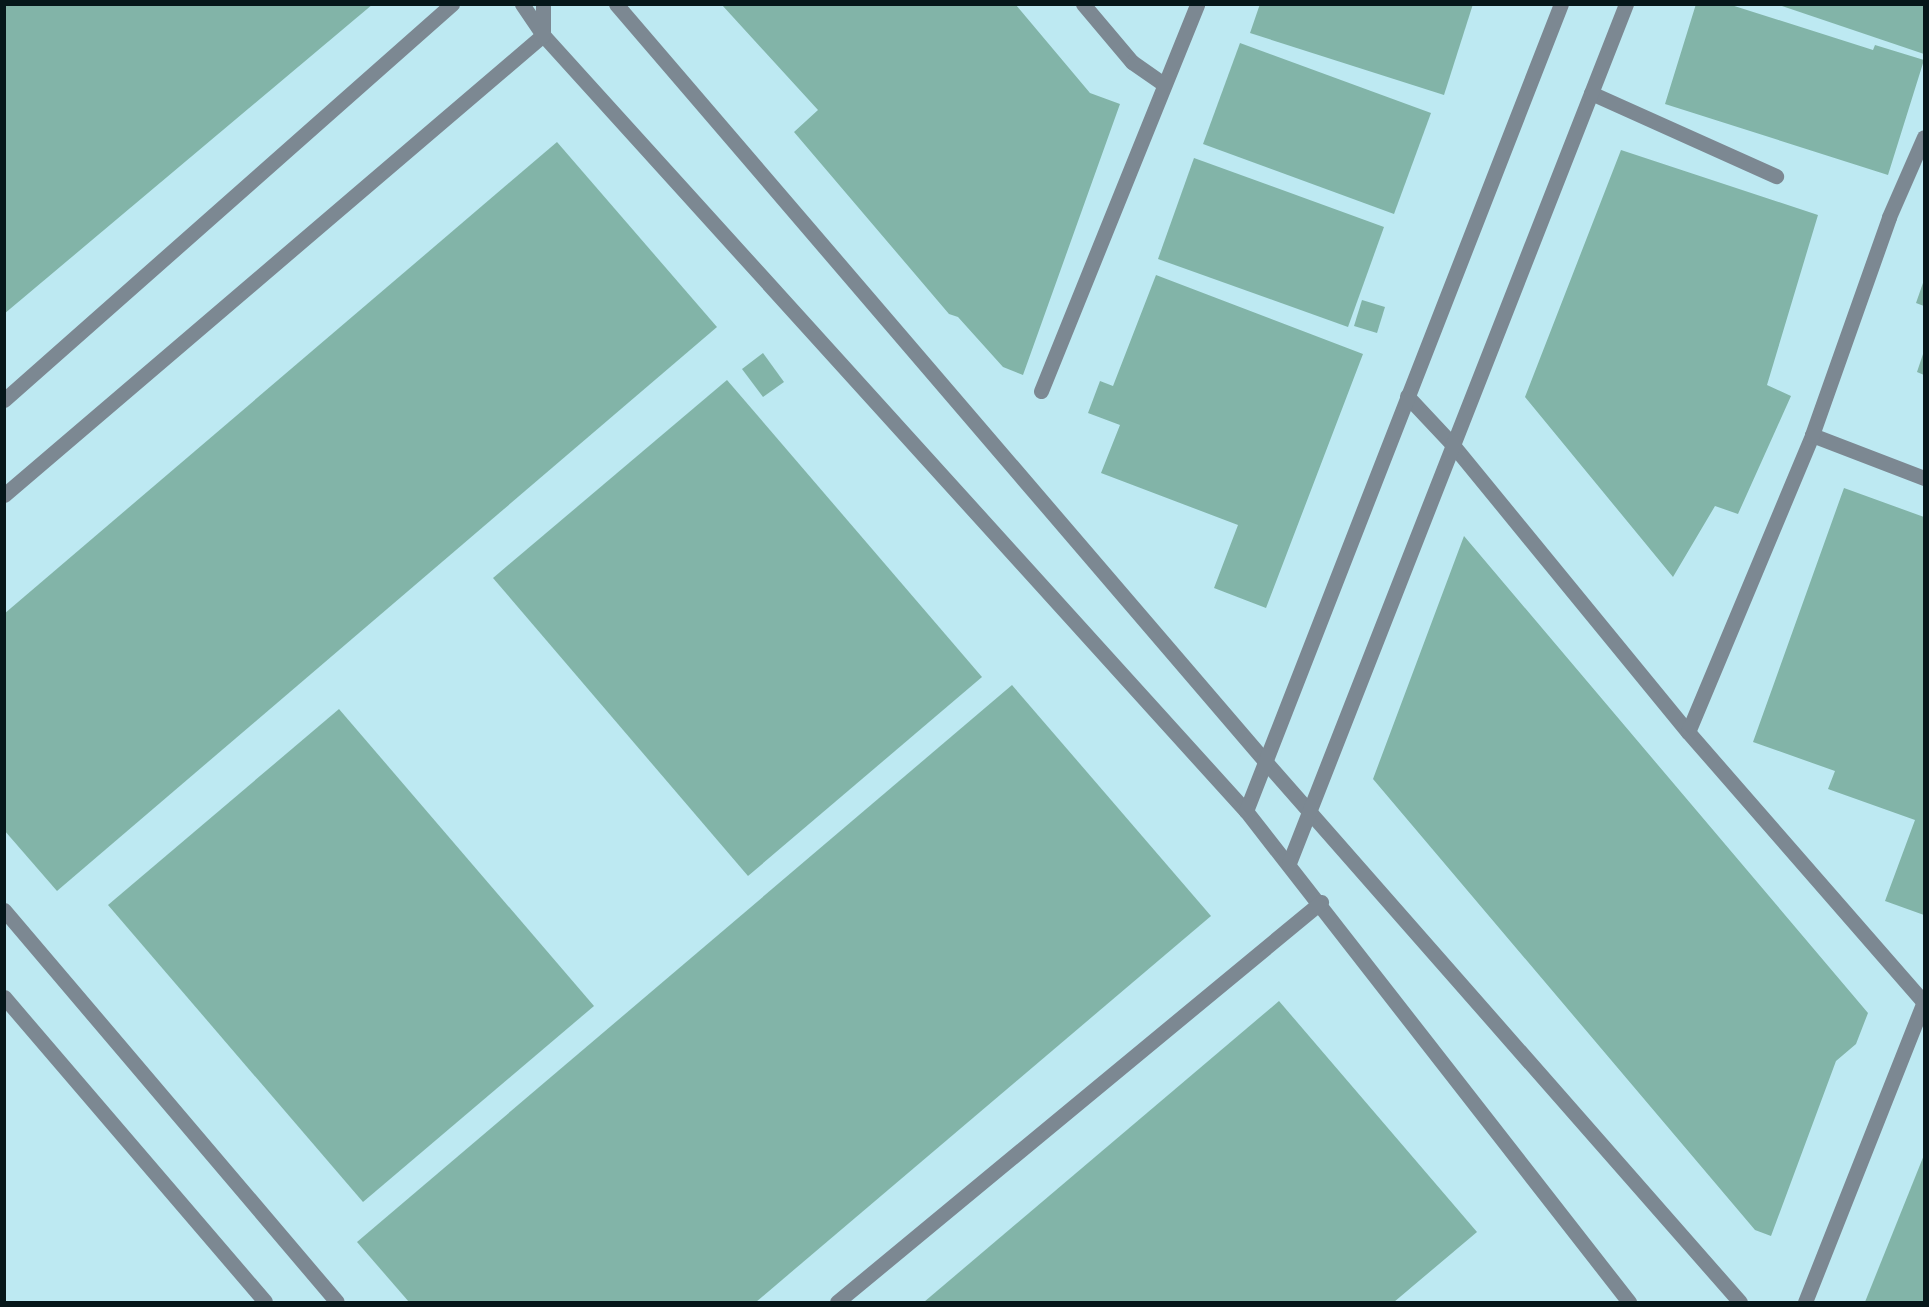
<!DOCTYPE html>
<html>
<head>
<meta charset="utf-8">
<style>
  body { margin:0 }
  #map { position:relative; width:1929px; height:1307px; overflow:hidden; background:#bde9f2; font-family:Bitter,serif }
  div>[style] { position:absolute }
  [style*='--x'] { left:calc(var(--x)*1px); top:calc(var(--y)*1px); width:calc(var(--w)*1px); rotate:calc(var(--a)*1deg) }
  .building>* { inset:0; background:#82b4a8 }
  .minor>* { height:15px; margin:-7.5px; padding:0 7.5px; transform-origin:7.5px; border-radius:7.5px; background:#7c8892 }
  span { translate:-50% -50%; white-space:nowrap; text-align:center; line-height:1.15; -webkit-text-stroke:4.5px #d1f4fc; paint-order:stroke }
  .frame { position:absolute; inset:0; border:6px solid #06171a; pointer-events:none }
</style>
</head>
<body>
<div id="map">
  <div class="building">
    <div style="clip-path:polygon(4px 4px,373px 4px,4px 314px)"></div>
    <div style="clip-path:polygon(1260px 4px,1473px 4px,1444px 95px,1250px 33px)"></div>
    <div style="clip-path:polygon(1696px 4px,1728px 4px,1873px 50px,1875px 45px,1924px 60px,1888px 175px,1665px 104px)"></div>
    <div style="clip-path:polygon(1924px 4px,1924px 54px,1779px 5px,1780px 4px)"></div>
    <div style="clip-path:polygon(722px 5px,1016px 5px,1090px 93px,1120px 104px,1023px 375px,1003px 367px,958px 317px,949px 314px,794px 132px,818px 110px)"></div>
    <div style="clip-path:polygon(1240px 43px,1431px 113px,1394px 214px,1203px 144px)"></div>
    <div style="clip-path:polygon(557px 142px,717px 327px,57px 891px,4px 830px,4px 614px)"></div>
    <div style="clip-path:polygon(1621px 150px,1818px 215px,1767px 385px,1791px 396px,1738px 514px,1715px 506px,1673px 577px,1525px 397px)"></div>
    <div style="clip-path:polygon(1194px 158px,1384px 227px,1348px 327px,1158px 259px)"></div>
    <div style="clip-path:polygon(1156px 275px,1363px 354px,1266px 608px,1214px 588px,1238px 525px,1101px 473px,1120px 425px,1088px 413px,1100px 381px,1113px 386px)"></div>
    <div style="clip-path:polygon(1924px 280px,1924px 306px,1916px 303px)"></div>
    <div style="clip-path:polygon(1362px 300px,1385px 307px,1377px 333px,1354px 326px)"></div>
    <div style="clip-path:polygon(1924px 351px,1924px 375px,1917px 372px)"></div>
    <div style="clip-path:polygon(763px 353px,784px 382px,763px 397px,742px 369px)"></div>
    <div style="clip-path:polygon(727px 380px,982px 677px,748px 876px,493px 578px)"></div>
    <div style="clip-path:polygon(1844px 488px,1924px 517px,1924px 915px,1885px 901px,1915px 820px,1828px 789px,1835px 771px,1753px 742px)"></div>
    <div style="clip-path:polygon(1464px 536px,1868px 1013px,1856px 1044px,1836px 1061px,1771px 1236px,1755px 1230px,1373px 779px)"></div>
    <div style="clip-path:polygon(1012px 685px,1211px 916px,756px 1302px,409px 1302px,357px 1242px)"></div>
    <div style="clip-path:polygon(339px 709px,594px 1006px,363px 1202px,108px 905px)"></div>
    <div style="clip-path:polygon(1279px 1001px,1477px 1232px,1394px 1302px,924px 1302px)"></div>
    <div style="clip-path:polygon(1924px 1155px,1924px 1302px,1865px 1302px)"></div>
  </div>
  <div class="minor">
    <div style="--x:522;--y:4;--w:37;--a:56"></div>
    <div style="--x:543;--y:35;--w:1047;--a:47.83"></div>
    <div style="--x:1246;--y:811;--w:623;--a:52.04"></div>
    <div style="--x:616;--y:4;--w:996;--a:49.4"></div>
    <div style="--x:1264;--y:760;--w:721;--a:48.71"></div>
    <div style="--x:1083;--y:4;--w:76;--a:49.8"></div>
    <div style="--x:1132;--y:62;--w:37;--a:35"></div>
    <div style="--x:1591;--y:93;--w:203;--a:24.2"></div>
    <div style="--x:1041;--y:391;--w:417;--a:-68"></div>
    <div style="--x:1407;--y:396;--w:66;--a:46.8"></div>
    <div style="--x:1452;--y:444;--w:372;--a:50.7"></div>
    <div style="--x:1688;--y:732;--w:359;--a:48.9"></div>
    <div style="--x:4;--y:400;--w:598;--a:-41.47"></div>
    <div style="--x:1812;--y:435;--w:120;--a:21"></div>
    <div style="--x:4;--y:495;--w:709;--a:-40.48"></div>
    <div style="--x:543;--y:35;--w:31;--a:-90"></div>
    <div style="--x:1688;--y:732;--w:322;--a:-67.3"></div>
    <div style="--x:1812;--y:435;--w:231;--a:-70.5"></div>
    <div style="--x:1889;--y:217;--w:87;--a:-66.4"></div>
    <div style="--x:1246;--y:811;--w:866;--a:-68.68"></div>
    <div style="--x:1289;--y:863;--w:923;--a:-68.58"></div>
    <div style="--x:4;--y:910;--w:514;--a:49.65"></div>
    <div style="--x:4;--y:997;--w:401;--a:49.4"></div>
    <div style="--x:837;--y:1302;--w:628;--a:-39.57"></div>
    <div style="--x:1805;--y:1302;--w:324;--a:-68.4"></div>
  </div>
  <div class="frame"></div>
</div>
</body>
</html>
